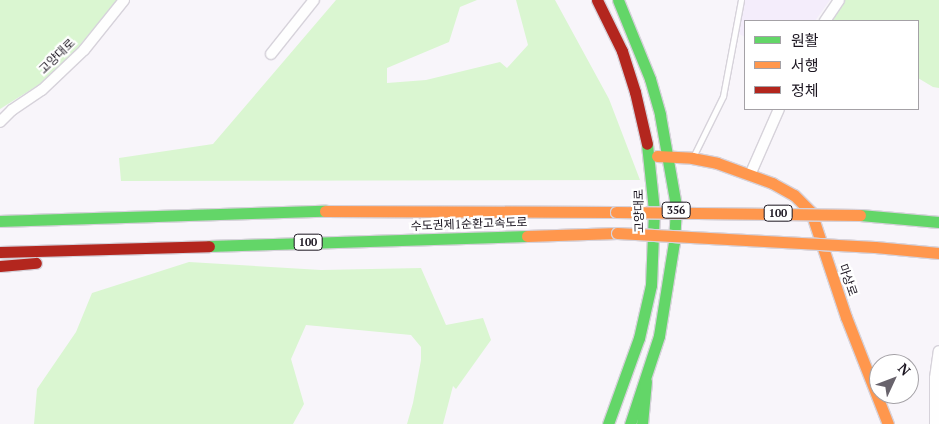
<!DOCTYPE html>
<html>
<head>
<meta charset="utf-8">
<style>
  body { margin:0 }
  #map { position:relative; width:939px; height:424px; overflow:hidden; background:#f8f5fa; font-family:"PT Serif","Noto Sans KR",serif }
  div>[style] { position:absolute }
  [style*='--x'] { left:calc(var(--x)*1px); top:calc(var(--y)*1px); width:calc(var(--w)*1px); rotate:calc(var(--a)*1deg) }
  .education>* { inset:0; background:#f4edfb }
  .green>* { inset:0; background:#daf6d1 }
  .roads { filter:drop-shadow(1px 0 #d6d2da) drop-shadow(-1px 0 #d6d2da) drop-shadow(0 1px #d6d2da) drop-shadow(0 -1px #d6d2da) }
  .lane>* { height:5px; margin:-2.5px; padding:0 2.5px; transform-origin:2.5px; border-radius:2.5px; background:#fefefe }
  .street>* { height:10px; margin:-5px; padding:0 5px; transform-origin:5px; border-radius:5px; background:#fefefe }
  .fast>* { height:11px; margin:-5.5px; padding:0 5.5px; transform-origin:5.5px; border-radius:5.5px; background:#63d668 }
  .slow>* { height:11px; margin:-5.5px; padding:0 5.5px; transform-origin:5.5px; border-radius:5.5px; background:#ff974d }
  .jam>* { height:11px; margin:-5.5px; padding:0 5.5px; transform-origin:5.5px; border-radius:5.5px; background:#b3261e }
  .bridges { filter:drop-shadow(1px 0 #d6d2da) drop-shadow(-1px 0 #d6d2da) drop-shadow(0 1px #d6d2da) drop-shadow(0 -1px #d6d2da) }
  .fast-bridge>* { height:11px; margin:-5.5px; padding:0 5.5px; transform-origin:5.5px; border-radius:5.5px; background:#63d668 }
  .slow-bridge>* { height:11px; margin:-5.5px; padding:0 5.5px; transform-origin:5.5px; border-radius:5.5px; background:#ff974d }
  span { translate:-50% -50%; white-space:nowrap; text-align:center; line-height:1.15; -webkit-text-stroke:4.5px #fff; paint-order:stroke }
  .shield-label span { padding:1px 4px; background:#fff; border:1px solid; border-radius:4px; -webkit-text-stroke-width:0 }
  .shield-label { font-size:11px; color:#1b1520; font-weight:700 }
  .street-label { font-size:12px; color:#1b1520 }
  .legend { position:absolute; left:744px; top:20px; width:175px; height:90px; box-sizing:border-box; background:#fff; border:1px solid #a4a1a6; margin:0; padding:6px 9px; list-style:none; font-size:15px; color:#1b1520 }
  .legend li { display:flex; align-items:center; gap:10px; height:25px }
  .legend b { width:25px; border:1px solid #a4a1a6 }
  .north { position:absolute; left:869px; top:354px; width:50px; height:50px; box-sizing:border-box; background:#fff; border:1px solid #a4a1a6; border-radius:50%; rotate:47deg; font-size:14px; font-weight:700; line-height:20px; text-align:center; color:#1b1520 }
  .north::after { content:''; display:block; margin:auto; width:18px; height:22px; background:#68636c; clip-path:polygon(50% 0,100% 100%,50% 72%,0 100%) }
</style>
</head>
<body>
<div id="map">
  <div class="education">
    <div style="clip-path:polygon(738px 0,830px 0,815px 21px,745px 21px,745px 37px,735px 32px,739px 6px)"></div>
  </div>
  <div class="green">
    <div style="clip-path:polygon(0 0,117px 0,56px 74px,0 109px)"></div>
    <div style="clip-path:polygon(336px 0,477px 0,460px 7px,449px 42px,387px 68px,387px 83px,426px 80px,500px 62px,507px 68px,528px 45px,516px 0,555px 0,609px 99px,640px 180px,121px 181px,119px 158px,213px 144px)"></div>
    <div style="clip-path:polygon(845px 0,939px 0,939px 88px,933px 87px,918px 78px,918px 21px,830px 21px)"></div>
    <div style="clip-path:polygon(189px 262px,321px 270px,421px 268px,446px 325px,483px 318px,491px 340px,456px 389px,453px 386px,443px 424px,407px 424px,413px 403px,421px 360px,421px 347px,411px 335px,306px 325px,291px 359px,304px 404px,293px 424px,34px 424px,37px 389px,76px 332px,92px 293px)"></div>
  </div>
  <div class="roads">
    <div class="lane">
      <div style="--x:694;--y:155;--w:66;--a:-63.8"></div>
      <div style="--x:723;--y:96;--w:98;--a:-79.4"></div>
    </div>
    <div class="street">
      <div style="--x:825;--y:21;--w:25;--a:-56"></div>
      <div style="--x:271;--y:54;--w:69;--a:-51.5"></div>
      <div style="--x:0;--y:122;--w:17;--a:-45"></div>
      <div style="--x:12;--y:110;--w:36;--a:-34"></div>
      <div style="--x:42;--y:90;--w:58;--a:-43.6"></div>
      <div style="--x:84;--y:50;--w:64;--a:-51.3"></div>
      <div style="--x:750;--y:175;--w:72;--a:-66.3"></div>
      <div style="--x:935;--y:424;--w:46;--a:-90"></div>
      <div style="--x:935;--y:378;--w:27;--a:-82"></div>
    </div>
    <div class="fast">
      <div style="--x:618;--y:0;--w:85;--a:67.9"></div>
      <div style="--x:650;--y:79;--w:37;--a:74"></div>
      <div style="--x:660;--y:115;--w:92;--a:80"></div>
      <div style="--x:676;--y:206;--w:36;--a:93"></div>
      <div style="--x:674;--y:242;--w:95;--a:99.1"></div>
      <div style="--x:659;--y:336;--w:93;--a:108.2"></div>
      <div style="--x:0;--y:221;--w:325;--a:-1.8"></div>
      <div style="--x:209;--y:246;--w:318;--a:-1.8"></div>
      <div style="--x:608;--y:424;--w:91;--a:-70.2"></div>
      <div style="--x:639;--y:338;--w:54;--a:-77.2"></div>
      <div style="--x:651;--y:285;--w:75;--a:-87.7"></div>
      <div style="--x:654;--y:210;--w:66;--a:-96.1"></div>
      <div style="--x:642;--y:424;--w:43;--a:-84.7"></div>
    </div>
    <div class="slow">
      <div style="--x:657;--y:156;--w:35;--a:3"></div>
      <div style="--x:692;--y:158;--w:25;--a:11"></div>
      <div style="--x:717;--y:163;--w:59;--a:20"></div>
      <div style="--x:772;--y:183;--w:25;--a:29"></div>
      <div style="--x:794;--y:195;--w:24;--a:45"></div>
      <div style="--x:811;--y:212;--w:111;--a:71.6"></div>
      <div style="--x:846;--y:317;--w:115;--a:68.6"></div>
      <div style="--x:325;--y:211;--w:291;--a:0.2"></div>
      <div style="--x:527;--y:236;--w:90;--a:-1.9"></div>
    </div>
    <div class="jam">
      <div style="--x:597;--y:0;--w:57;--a:63.9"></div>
      <div style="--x:622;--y:51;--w:43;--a:72.4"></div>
      <div style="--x:635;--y:92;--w:53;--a:77"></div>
      <div style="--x:0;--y:252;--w:209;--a:-1.6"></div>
      <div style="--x:0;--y:266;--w:36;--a:-5"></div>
    </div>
  </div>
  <div class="bridges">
    <div class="fast-bridge">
      <div style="--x:860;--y:215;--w:79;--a:5.1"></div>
    </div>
    <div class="slow-bridge">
      <div style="--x:616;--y:212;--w:244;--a:0.7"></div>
      <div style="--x:617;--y:233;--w:258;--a:3.1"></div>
      <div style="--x:875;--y:247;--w:64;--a:5.4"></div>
    </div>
  </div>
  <div class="shield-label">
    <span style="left:676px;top:210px">356</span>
    <span style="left:778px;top:213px">100</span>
    <span style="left:308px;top:242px">100</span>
  </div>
  <div class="street-label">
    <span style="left:57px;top:56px;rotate:-44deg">고양대로</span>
    <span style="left:639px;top:211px;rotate:-91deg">고양대로</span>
    <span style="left:469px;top:224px;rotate:-2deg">수도권제1순환고속도로</span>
    <span style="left:848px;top:280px;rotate:71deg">마상로</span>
  </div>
  <ul class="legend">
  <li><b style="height:6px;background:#63d668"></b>원활</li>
  <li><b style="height:6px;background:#ff974d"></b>서행</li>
  <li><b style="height:6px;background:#b3261e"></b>정체</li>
  </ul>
  <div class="north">N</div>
</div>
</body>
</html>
